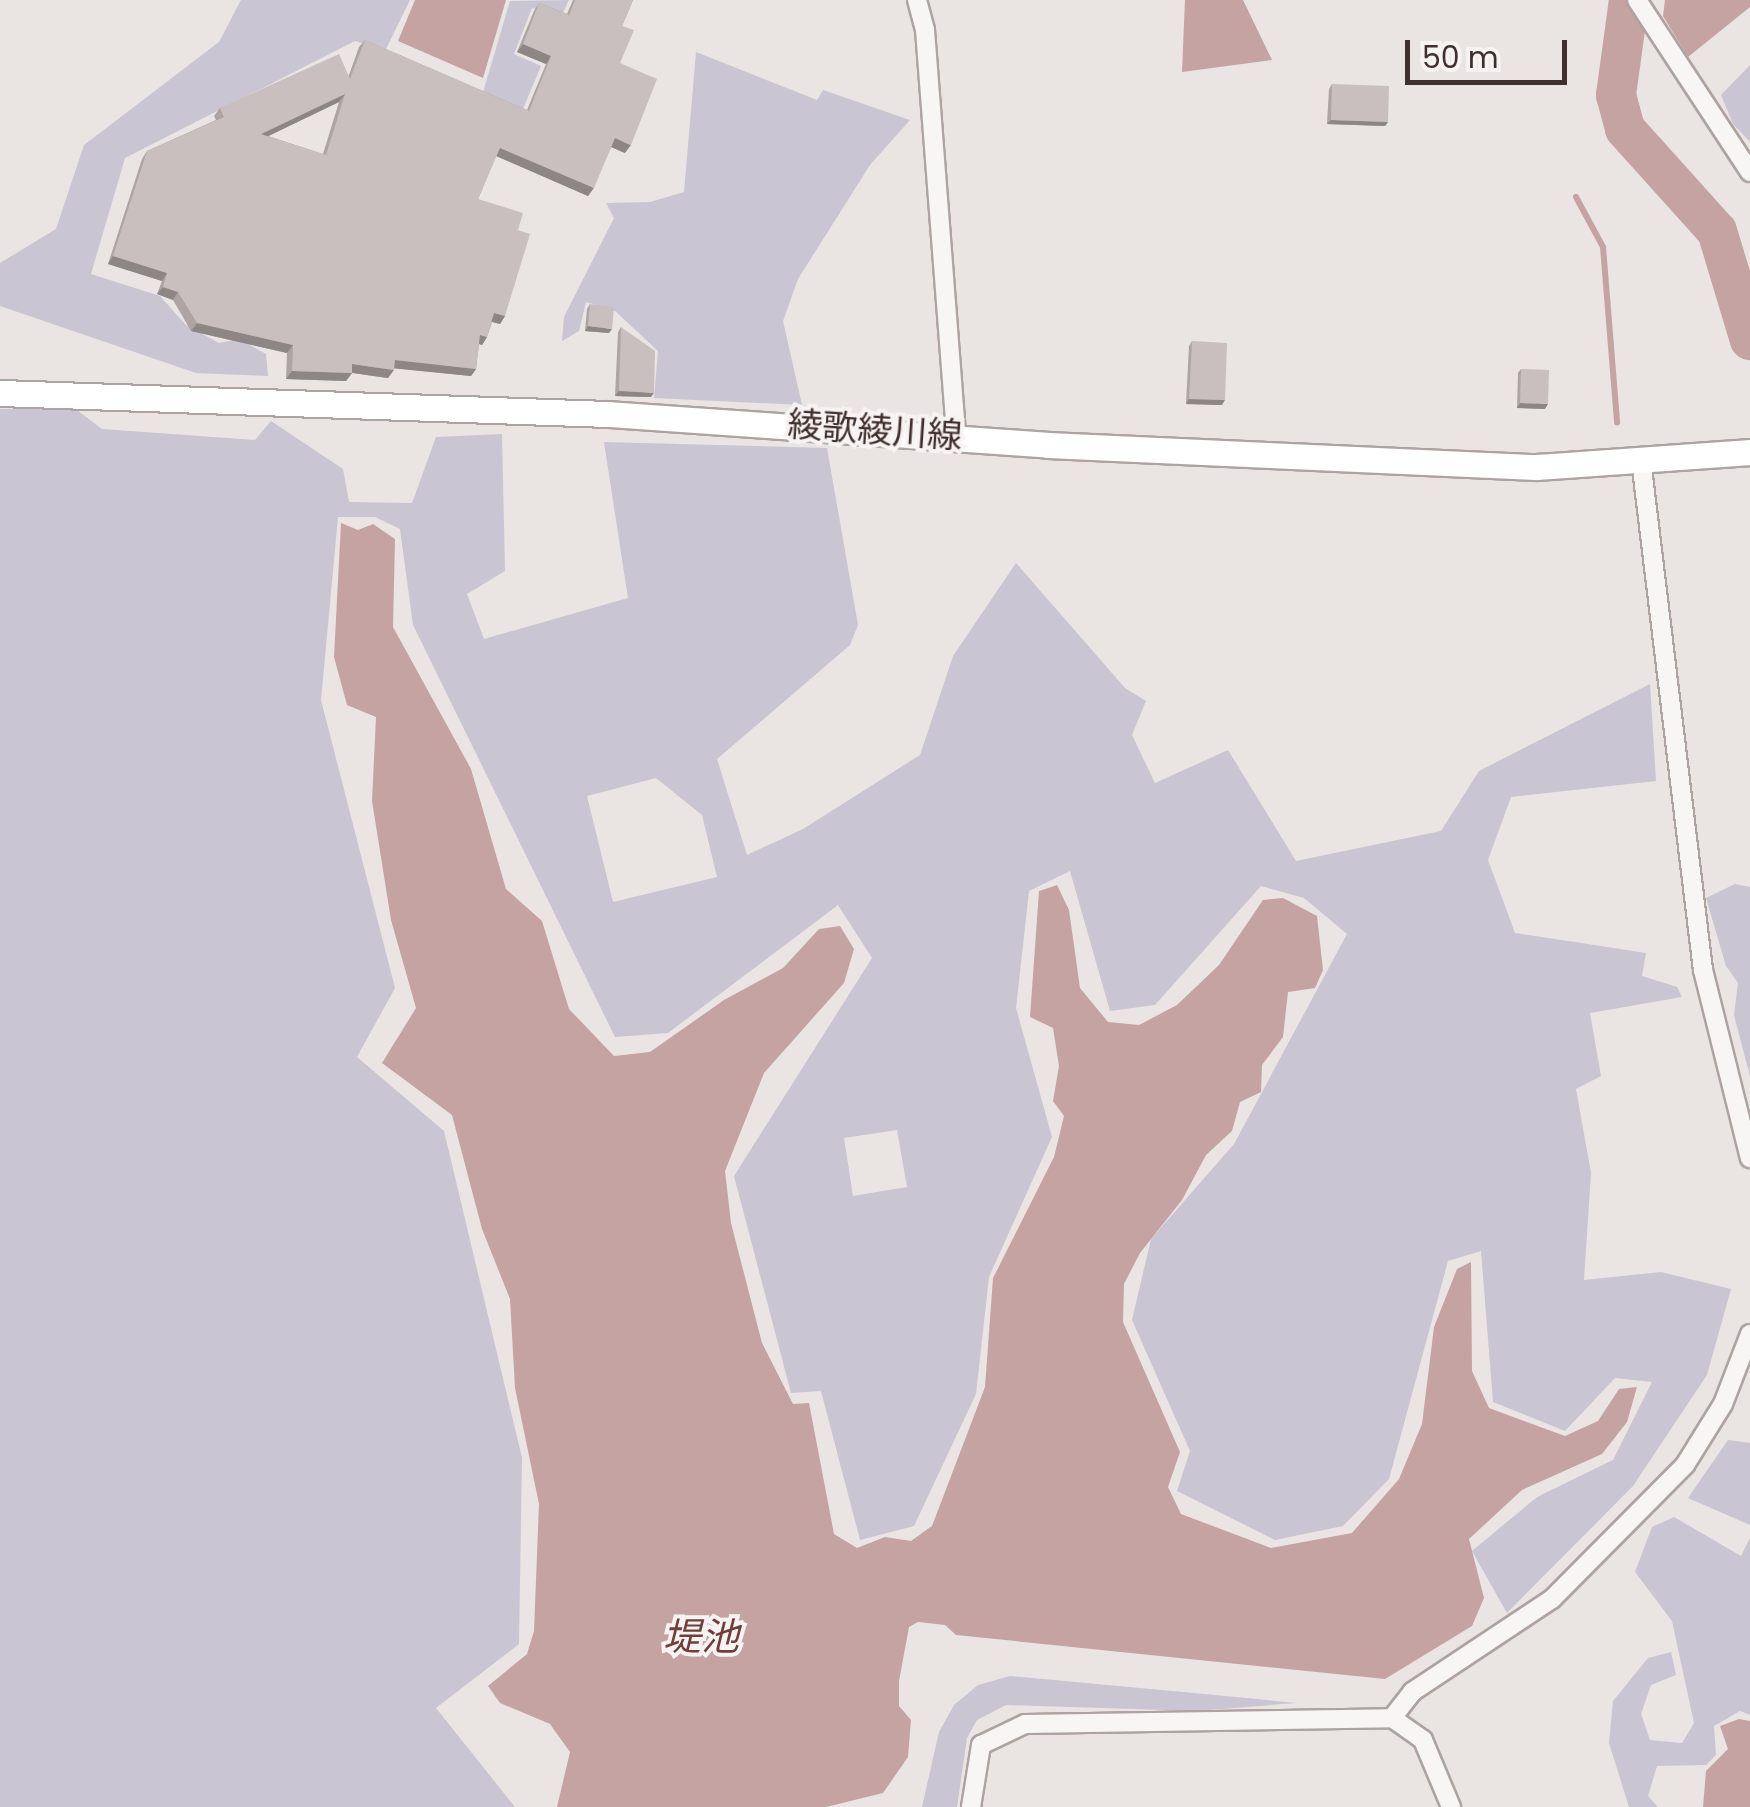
<!DOCTYPE html>
<html>
<head>
<meta charset="utf-8">
<style>
  body { margin:0 }
  #map { position:relative; width:1750px; height:1807px; overflow:hidden; background:#eae4e3; font-family:Poppins,"Noto Sans JP",sans-serif }
  div>[style] { position:absolute }
  [style*='--x'] { left:calc(var(--x)*1px); top:calc(var(--y)*1px); width:calc(var(--w)*1px); rotate:calc(var(--a)*1deg) }
  .green>* { inset:0; background:#c9c5d2 }
  .water>* { inset:0; background:#c5a3a2 }
  .stream>* { height:6px; margin:-3px; padding:0 3px; transform-origin:3px; border-radius:3px; background:#c5a3a2 }
  .river>* { height:40px; margin:-20px; padding:0 20px; transform-origin:20px; border-radius:20px; background:#c5a3a2 }
  .roads { filter:drop-shadow(2px 0 #ada3a1) drop-shadow(-2px 0 #ada3a1) drop-shadow(0 2px #ada3a1) drop-shadow(0 -2px #ada3a1) }
  .street>* { height:18px; margin:-9px; padding:0 9px; transform-origin:9px; border-radius:9px; background:#f8f6f5 }
  .secondary>* { height:25px; margin:-12.5px; padding:0 12.5px; transform-origin:12.5px; border-radius:12.5px; background:#fff }
  .wall>* { inset:0; background:#ada4a3 }
  .shaded-wall>* { inset:0; background:#8d8685 }
  .building>* { inset:0; background:#c9bfbe }
  span { translate:-50% -50%; white-space:nowrap; text-align:center; line-height:1.15; -webkit-text-stroke:8px #f7f3f2; paint-order:stroke }
  .street-label { font-size:35px; color:#40302d }
  .water-label { font-size:38px; color:#6f3f3b; font-style:italic }
  .scale { position:absolute; left:1405px; top:40px; width:162px; height:45px; box-sizing:border-box; border:5px solid #40302d; border-top:0; padding-left:12px; font-size:30px; line-height:35px; white-space:nowrap; color:#40302d; -webkit-text-stroke:8px #f7f3f2; paint-order:stroke }
</style>
</head>
<body>
<div id="map">
  <div class="green">
    <div style="clip-path:polygon(241px 0,410px 0,385px 51px,355px 41px,125px 158px,91px 274px,160px 296px,186px 325px,219px 343px,239px 339px,266px 354px,268px 376px,196px 373px,0 306px,0 263px,56px 229px,84px 145px,219px 42px)"></div>
    <div style="clip-path:polygon(569px 0,561px 17px,532px 8px,514px 54px,541px 66px,523px 109px,483px 92px,510px 1px)"></div>
    <div style="clip-path:polygon(696px 52px,817px 100px,823px 90px,910px 120px,870px 165px,798px 279px,783px 321px,802px 405px,654px 398px,658px 351px,615px 311px,586px 302px,579px 331px,562px 341px,564px 317px,614px 218px,606px 203px,650px 202px,684px 192px)"></div>
    <div style="clip-path:polygon(1750px 65px,1750px 142px,1733px 124px,1721px 95px)"></div>
    <div style="clip-path:polygon(evenodd,74px 408px,102px 429px,255px 440px,271px 421px,343px 469px,349px 502px,412px 503px,436px 437px,502px 434px,505px 571px,467px 594px,484px 639px,628px 598px,604px 442px,827px 448px,858px 625px,850px 645px,717px 759px,747px 855px,803px 829px,920px 755px,953px 656px,1016px 563px,1125px 688px,1146px 701px,1132px 735px,1155px 783px,1228px 750px,1296px 861px,1441px 831px,1479px 771px,1650px 684px,1656px 781px,1511px 797px,1488px 860px,1515px 933px,1646px 953px,1642px 976px,1677px 987px,1682px 997px,1590px 1013px,1601px 1076px,1576px 1089px,1591px 1173px,1584px 1280px,1661px 1272px,1731px 1289px,1707px 1375px,1633px 1486px,1507px 1613px,1472px 1551px,1537px 1497px,1613px 1460px,1652px 1382px,1615px 1378px,1565px 1431px,1493px 1402px,1481px 1251px,1448px 1261px,1389px 1479px,1343px 1526px,1275px 1540px,1177px 1491px,1190px 1451px,1132px 1320px,1151px 1239px,1234px 1144px,1347px 934px,1304px 898px,1261px 886px,1155px 1005px,1110px 1011px,1070px 871px,1029px 891px,1016px 1008px,1052px 1137px,989px 1277px,976px 1394px,914px 1526px,860px 1540px,821px 1391px,791px 1393px,734px 1176px,872px 958px,838px 905px,668px 1033px,615px 1037px,413px 625px,400px 529px,375px 517px,338px 517px,321px 700px,395px 988px,357px 1057px,444px 1131px,522px 1458px,519px 1644px,436px 1708px,515px 1807px,0 1807px,0 409px,74px 408px,656px 778px,702px 815px,717px 877px,613px 902px,587px 796px,656px 778px,74px 408px,897px 1130px,907px 1187px,853px 1196px,844px 1138px,897px 1130px)"></div>
    <div style="clip-path:polygon(1735px 884px,1750px 887px,1750px 1076px,1734px 1015px,1738px 983px,1726px 966px,1706px 898px)"></div>
    <div style="clip-path:polygon(1728px 1440px,1750px 1443px,1750px 1525px,1688px 1498px)"></div>
    <div style="clip-path:polygon(1674px 1517px,1741px 1556px,1750px 1538px,1750px 1715px,1740px 1711px,1714px 1726px,1716px 1755px,1706px 1765px,1657px 1766px,1648px 1796px,1658px 1807px,1629px 1807px,1609px 1743px,1613px 1701px,1648px 1658px,1671px 1652px,1676px 1675px,1651px 1685px,1641px 1714px,1650px 1740px,1682px 1743px,1694px 1723px,1672px 1621px,1635px 1572px,1652px 1527px)"></div>
    <div style="clip-path:polygon(1010px 1676px,1226px 1696px,1296px 1703px,1197px 1711px,1006px 1705px,977px 1720px,967px 1738px,957px 1807px,922px 1807px,939px 1732px,954px 1705px,978px 1685px)"></div>
  </div>
  <div class="water">
    <div style="clip-path:polygon(415px 0,506px 0,483px 78px,398px 41px)"></div>
    <div style="clip-path:polygon(1185px 0,1243px 0,1272px 60px,1182px 72px)"></div>
    <div style="clip-path:polygon(1665px 0,1750px 0,1750px 7px,1688px 57px,1663px 16px)"></div>
    <div style="clip-path:polygon(341px 523px,358px 530px,373px 524px,395px 539px,393px 627px,471px 769px,506px 889px,542px 921px,569px 1009px,614px 1056px,650px 1052px,724px 1000px,783px 968px,819px 929px,840px 926px,854px 949px,844px 983px,764px 1073px,725px 1171px,731px 1223px,762px 1343px,793px 1404px,809px 1403px,834px 1534px,857px 1548px,885px 1537px,911px 1541px,932px 1526px,985px 1387px,993px 1278px,1054px 1157px,1064px 1116px,1053px 1101px,1059px 1066px,1053px 1028px,1030px 1017px,1039px 891px,1057px 885px,1069px 910px,1080px 988px,1108px 1022px,1139px 1025px,1177px 1005px,1219px 965px,1263px 900px,1283px 898px,1317px 916px,1323px 970px,1315px 988px,1288px 992px,1283px 1037px,1262px 1065px,1261px 1092px,1240px 1102px,1232px 1131px,1206px 1155px,1182px 1200px,1140px 1253px,1124px 1284px,1123px 1322px,1180px 1452px,1168px 1487px,1181px 1514px,1271px 1548px,1352px 1533px,1399px 1479px,1422px 1424px,1434px 1327px,1457px 1269px,1471px 1262px,1472px 1371px,1489px 1408px,1565px 1436px,1598px 1421px,1619px 1389px,1637px 1387px,1627px 1422px,1602px 1454px,1522px 1490px,1469px 1539px,1484px 1598px,1472px 1626px,1385px 1679px,956px 1635px,945px 1625px,918px 1622px,909px 1627px,899px 1681px,899px 1706px,911px 1720px,908px 1757px,883px 1793px,826px 1807px,557px 1807px,570px 1752px,550px 1724px,500px 1703px,488px 1686px,527px 1654px,534px 1631px,539px 1504px,515px 1388px,510px 1299px,482px 1229px,452px 1115px,382px 1063px,416px 1008px,391px 920px,372px 801px,376px 717px,347px 705px,334px 657px)"></div>
    <div style="clip-path:polygon(1739px 1719px,1750px 1721px,1750px 1807px,1703px 1807px,1706px 1771px,1728px 1749px,1720px 1726px)"></div>
  </div>
  <div class="stream">
    <div style="--x:1576;--y:197;--w:57;--a:61.6"></div>
    <div style="--x:1603;--y:247;--w:176;--a:85.4"></div>
  </div>
  <div class="river">
    <div style="--x:1629;--y:0;--w:96;--a:97.8"></div>
    <div style="--x:1616;--y:95;--w:35;--a:75"></div>
    <div style="--x:1625;--y:129;--w:137;--a:48"></div>
    <div style="--x:1717;--y:231;--w:114;--a:73.2"></div>
  </div>
  <div class="roads">
    <div class="street">
      <div style="--x:917;--y:0;--w:31;--a:75"></div>
      <div style="--x:925;--y:30;--w:405;--a:85.6"></div>
      <div style="--x:1637;--y:0;--w:206;--a:56.7"></div>
      <div style="--x:1641;--y:460;--w:514;--a:83.07"></div>
      <div style="--x:1703;--y:970;--w:194;--a:76"></div>
      <div style="--x:1392;--y:1718;--w:33;--a:-52"></div>
      <div style="--x:1412;--y:1692;--w:168;--a:-33.6"></div>
      <div style="--x:1552;--y:1599;--w:189;--a:-45.2"></div>
      <div style="--x:1685;--y:1465;--w:72;--a:-58.1"></div>
      <div style="--x:1723;--y:1404;--w:75;--a:-68.9"></div>
      <div style="--x:971;--y:1807;--w:63;--a:-80.8"></div>
      <div style="--x:981;--y:1745;--w:49;--a:-25.5"></div>
      <div style="--x:1025;--y:1724;--w:367;--a:-0.9"></div>
      <div style="--x:1392;--y:1718;--w:38;--a:35"></div>
      <div style="--x:1423;--y:1740;--w:73;--a:67.3"></div>
    </div>
    <div class="secondary">
      <div style="--x:0;--y:393;--w:608;--a:1.98"></div>
      <div style="--x:608;--y:414;--w:441;--a:4"></div>
      <div style="--x:1048;--y:445;--w:488;--a:2.6"></div>
      <div style="--x:1536;--y:467;--w:215;--a:-4"></div>
    </div>
  </div>
  <div class="wall">
    <div style="clip-path:polygon(evenodd,573px 0,633px 0,622px 26px,620px 63px,625px 153px,611px 147px,588px 196px,496px 156px,478px 199px,518px 230px,505px 316px,500px 324px,492px 322px,487px 337px,482px 345px,479px 344px,476px 369px,471px 376px,394px 368px,388px 378px,352px 373px,346px 381px,286px 379px,287px 353px,191px 331px,173px 300px,157px 294px,162px 281px,108px 264px,142px 159px,147px 151px,216px 120px,214px 116px,220px 108px,349px 75px,359px 47px,365px 40px,527px 110px,546px 64px,517px 52px,534px 11px,539px 3px,567px 14px,573px 0,339px 102px,323px 154px,268px 136px,339px 102px)"></div>
    <div style="clip-path:polygon(1332px 84px,1388px 122px,1385px 126px,1327px 124px,1329px 89px)"></div>
    <div style="clip-path:polygon(590px 304px,609px 333px,585px 331px,587px 309px)"></div>
    <div style="clip-path:polygon(621px 327px,651px 397px,615px 396px,618px 332px)"></div>
    <div style="clip-path:polygon(1192px 341px,1222px 405px,1186px 404px,1189px 346px)"></div>
    <div style="clip-path:polygon(1521px 369px,1545px 409px,1517px 408px,1518px 373px)"></div>
  </div>
  <div class="shaded-wall">
    <div style="clip-path:polygon(523px 44px,551px 56px,546px 64px,517px 52px)"></div>
    <div style="clip-path:polygon(345px 94px,339px 102px,256px 142px,261px 134px)"></div>
    <div style="clip-path:polygon(1331px 120px,1388px 122px,1385px 126px,1327px 124px)"></div>
    <div style="clip-path:polygon(615px 138px,631px 145px,625px 153px,609px 146px)"></div>
    <div style="clip-path:polygon(500px 148px,594px 188px,588px 196px,494px 155px)"></div>
    <div style="clip-path:polygon(113px 256px,167px 273px,162px 281px,108px 264px)"></div>
    <div style="clip-path:polygon(163px 287px,178px 292px,173px 300px,157px 294px)"></div>
    <div style="clip-path:polygon(494px 313px,505px 316px,500px 324px,489px 321px)"></div>
    <div style="clip-path:polygon(197px 323px,293px 345px,287px 353px,191px 331px)"></div>
    <div style="clip-path:polygon(588px 326px,612px 329px,609px 333px,585px 331px)"></div>
    <div style="clip-path:polygon(480px 335px,487px 337px,482px 345px,474px 342px)"></div>
    <div style="clip-path:polygon(395px 360px,476px 369px,471px 376px,390px 368px)"></div>
    <div style="clip-path:polygon(352px 364px,394px 370px,388px 378px,347px 372px)"></div>
    <div style="clip-path:polygon(292px 371px,352px 373px,346px 381px,286px 379px)"></div>
    <div style="clip-path:polygon(619px 391px,654px 393px,651px 397px,615px 396px)"></div>
    <div style="clip-path:polygon(1189px 399px,1225px 400px,1222px 405px,1186px 404px)"></div>
    <div style="clip-path:polygon(1520px 403px,1548px 404px,1545px 409px,1517px 408px)"></div>
  </div>
  <div class="building">
    <div style="clip-path:polygon(evenodd,575px 0,633px 0,622px 26px,634px 30px,620px 63px,657px 79px,631px 145px,615px 138px,594px 188px,500px 148px,478px 199px,523px 213px,518px 230px,530px 234px,505px 316px,494px 313px,487px 337px,480px 335px,476px 369px,395px 360px,394px 370px,352px 364px,352px 373px,292px 371px,293px 345px,197px 323px,178px 292px,163px 287px,167px 273px,113px 256px,147px 151px,224px 117px,220px 108px,339px 54px,350px 79px,365px 40px,529px 111px,551px 56px,523px 44px,539px 3px,569px 15px,575px 0,345px 94px,326px 155px,261px 134px,345px 94px)"></div>
    <div style="clip-path:polygon(1332px 84px,1389px 86px,1388px 122px,1331px 120px)"></div>
    <div style="clip-path:polygon(590px 304px,614px 307px,612px 329px,588px 326px)"></div>
    <div style="clip-path:polygon(621px 327px,655px 351px,654px 393px,619px 391px)"></div>
    <div style="clip-path:polygon(1192px 341px,1227px 343px,1225px 400px,1189px 399px)"></div>
    <div style="clip-path:polygon(1521px 369px,1549px 370px,1548px 404px,1520px 403px)"></div>
  </div>
  <div class="street-label">
    <span style="left:875px;top:430px;rotate:4deg">綾歌綾川線</span>
  </div>
  <div class="water-label">
    <span style="left:701px;top:1637px">堤池</span>
  </div>
  <div class="scale">50 m</div>
</div>
</body>
</html>
